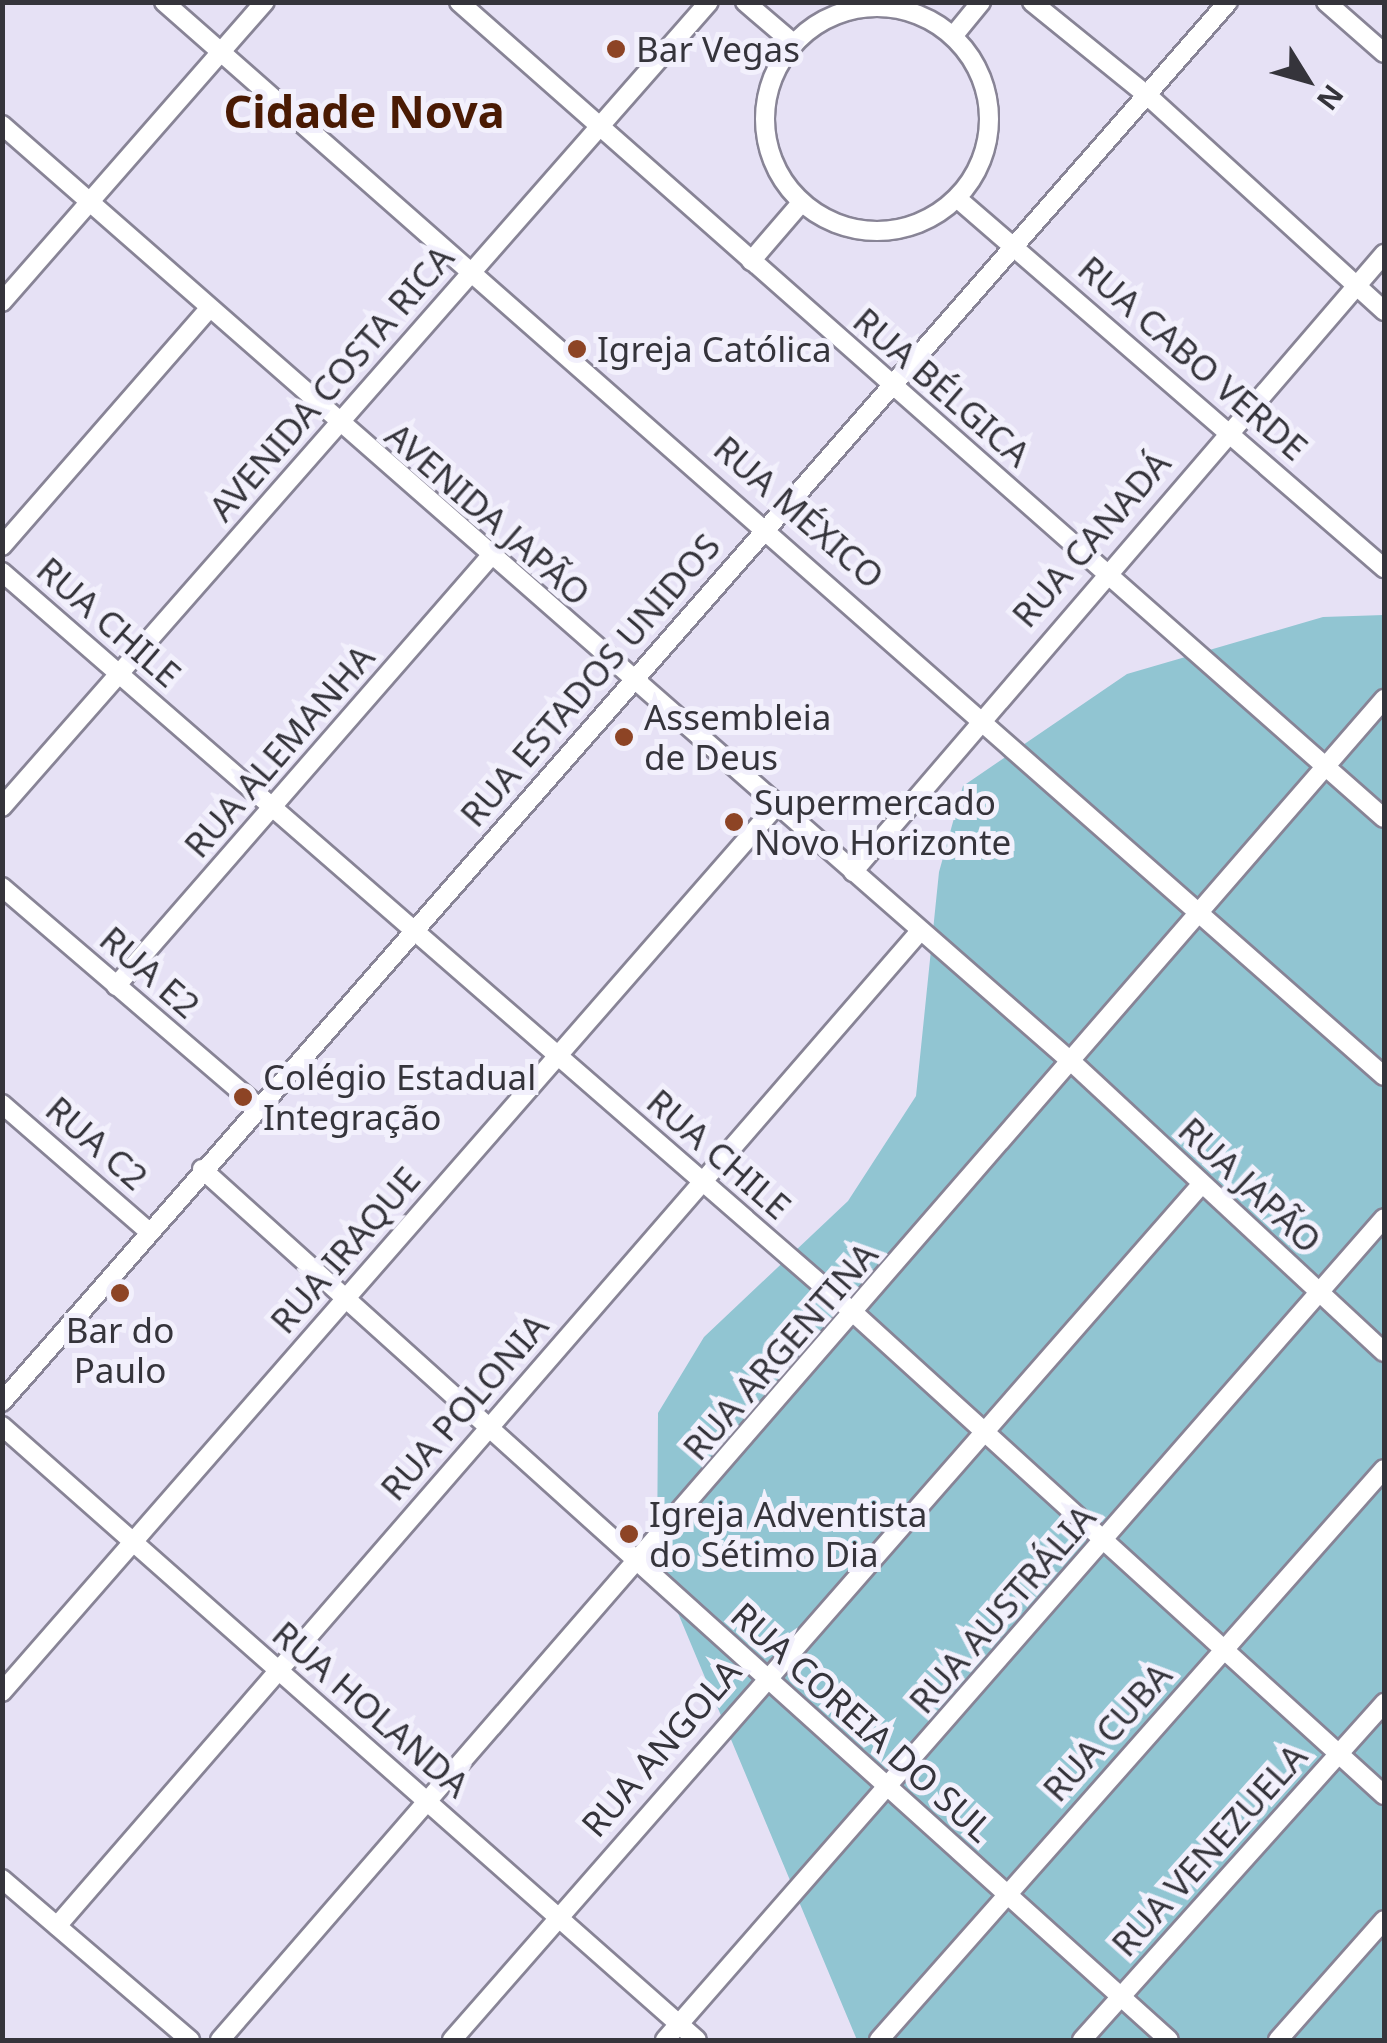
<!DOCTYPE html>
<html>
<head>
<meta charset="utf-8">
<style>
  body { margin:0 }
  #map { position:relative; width:1387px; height:2043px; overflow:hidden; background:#e6e1f5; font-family:"Noto Sans",sans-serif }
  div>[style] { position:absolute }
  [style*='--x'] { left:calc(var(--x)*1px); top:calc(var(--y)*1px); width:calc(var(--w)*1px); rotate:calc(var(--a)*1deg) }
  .water>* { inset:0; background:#91c5d2 }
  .roads { filter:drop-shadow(2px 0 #888496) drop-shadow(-2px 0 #888496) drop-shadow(0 2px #888496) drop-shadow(0 -2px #888496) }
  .minor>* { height:18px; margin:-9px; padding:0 9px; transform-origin:9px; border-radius:9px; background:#fff }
  .minor>.ring { margin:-9px; padding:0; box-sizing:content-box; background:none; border:18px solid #fff; border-radius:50% }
  .dots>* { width:28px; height:28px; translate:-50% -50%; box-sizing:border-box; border:5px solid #f2f0fc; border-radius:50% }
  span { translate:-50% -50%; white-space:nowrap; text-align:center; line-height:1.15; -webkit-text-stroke:10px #f2f0fc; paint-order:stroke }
  .poi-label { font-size:35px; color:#35343b }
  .left { translate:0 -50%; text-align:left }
  .street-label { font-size:35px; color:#35343b }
  .district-label { font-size:45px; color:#4a1a03; font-weight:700 }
  .frame { position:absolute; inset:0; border:5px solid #35343b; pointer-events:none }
  .north { position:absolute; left:1257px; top:30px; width:100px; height:100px; -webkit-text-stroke:8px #f2f0fc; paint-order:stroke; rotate:127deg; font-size:28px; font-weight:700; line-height:40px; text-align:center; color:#35343b }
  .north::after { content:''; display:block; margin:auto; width:35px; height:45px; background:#35343b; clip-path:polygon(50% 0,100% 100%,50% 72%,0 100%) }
</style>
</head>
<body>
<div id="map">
  <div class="water">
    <div style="clip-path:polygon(1384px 615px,1384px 2040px,857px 2040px,657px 1563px,658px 1413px,704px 1337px,848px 1201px,916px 1096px,939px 872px,963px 786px,1127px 674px,1323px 617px)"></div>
  </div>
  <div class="roads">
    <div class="minor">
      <div style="--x:164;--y:2;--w:1625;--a:41.36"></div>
      <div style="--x:459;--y:2;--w:1233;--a:41.42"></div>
      <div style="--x:745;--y:2;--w:63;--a:40.5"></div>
      <div style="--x:1032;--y:2;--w:148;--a:39"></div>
      <div style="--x:1147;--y:95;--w:321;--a:42.3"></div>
      <div style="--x:1326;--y:2;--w:77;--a:41.3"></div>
      <div class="ring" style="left:765px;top:7px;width:206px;height:206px"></div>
      <div style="--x:954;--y:35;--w:43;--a:-50.7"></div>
      <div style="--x:2;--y:125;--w:1425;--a:41.22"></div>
      <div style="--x:1074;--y:1064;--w:423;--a:42.9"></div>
      <div style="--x:958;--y:199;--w:564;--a:40.9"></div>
      <div style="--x:751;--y:261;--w:77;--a:-49.2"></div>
      <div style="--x:2;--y:302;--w:399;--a:-48.8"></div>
      <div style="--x:2;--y:546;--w:313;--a:-48.9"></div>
      <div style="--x:2;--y:572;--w:1131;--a:41.02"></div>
      <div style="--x:855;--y:1314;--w:715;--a:42.28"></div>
      <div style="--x:2;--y:807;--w:1071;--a:-48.71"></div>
      <div style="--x:853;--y:872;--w:815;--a:-49.33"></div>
      <div style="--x:2;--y:887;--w:335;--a:40.6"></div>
      <div style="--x:116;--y:986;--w:568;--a:-48.93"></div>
      <div style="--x:2;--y:1104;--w:194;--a:41"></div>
      <div style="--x:202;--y:1169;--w:1301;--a:42.01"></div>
      <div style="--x:2;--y:1402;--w:1861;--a:-48.79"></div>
      <div style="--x:2;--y:1426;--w:927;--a:41.46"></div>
      <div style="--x:2;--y:1692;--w:1178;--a:-48.86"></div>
      <div style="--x:2;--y:1879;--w:248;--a:40.6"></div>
      <div style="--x:57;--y:1926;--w:1317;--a:-49.06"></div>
      <div style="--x:220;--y:2040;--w:1776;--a:-49.04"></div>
      <div style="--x:452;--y:2040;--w:1135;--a:-48.79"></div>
      <div style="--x:665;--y:2040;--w:1092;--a:-48.82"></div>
      <div style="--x:879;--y:2040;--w:762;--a:-48.51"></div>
      <div style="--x:1082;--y:2040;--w:453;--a:-48.1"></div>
      <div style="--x:1278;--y:2040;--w:160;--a:-48.5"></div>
    </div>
  </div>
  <div class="dots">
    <div style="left:616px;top:49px;background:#8d4425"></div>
    <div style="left:577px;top:349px;background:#8d4425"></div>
    <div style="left:624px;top:737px;background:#8d4425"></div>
    <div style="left:734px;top:822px;background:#8d4425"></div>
    <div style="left:243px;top:1097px;background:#8d4425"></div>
    <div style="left:120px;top:1293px;background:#8d4425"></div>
    <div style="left:629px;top:1534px;background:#8d4425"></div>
  </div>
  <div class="poi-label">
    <span class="left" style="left:636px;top:49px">Bar Vegas</span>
    <span class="left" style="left:597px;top:349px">Igreja Católica</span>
    <span class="left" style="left:644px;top:737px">Assembleia<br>de Deus</span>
    <span class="left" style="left:754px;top:822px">Supermercado<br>Novo Horizonte</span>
    <span class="left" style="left:263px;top:1097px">Colégio Estadual<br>Integração</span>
    <span style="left:120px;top:1350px">Bar do<br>Paulo</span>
    <span class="left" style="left:649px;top:1534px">Igreja Adventista<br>do Sétimo Dia</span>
  </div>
  <div class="street-label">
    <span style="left:1193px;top:358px;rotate:41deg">RUA CABO VERDE</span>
    <span style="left:331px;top:383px;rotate:-49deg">AVENIDA COSTA RICA</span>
    <span style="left:942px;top:387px;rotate:41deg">RUA BÉLGICA</span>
    <span style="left:799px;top:512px;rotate:41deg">RUA MÉXICO</span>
    <span style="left:488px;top:514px;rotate:41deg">AVENIDA JAPÃO</span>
    <span style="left:1091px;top:539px;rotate:-49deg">RUA CANADÁ</span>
    <span style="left:109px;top:622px;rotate:41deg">RUA CHILE</span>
    <span style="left:590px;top:680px;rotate:-49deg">RUA ESTADOS UNIDOS</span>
    <span style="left:279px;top:751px;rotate:-49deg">RUA ALEMANHA</span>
    <span style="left:150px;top:972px;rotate:41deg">RUA E2</span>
    <span style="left:97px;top:1143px;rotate:41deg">RUA C2</span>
    <span style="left:719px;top:1154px;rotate:41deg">RUA CHILE</span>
    <span style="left:1250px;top:1185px;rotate:43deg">RUA JAPÃO</span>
    <span style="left:345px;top:1250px;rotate:-49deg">RUA IRAQUE</span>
    <span style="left:780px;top:1351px;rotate:-49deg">RUA ARGENTINA</span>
    <span style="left:464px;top:1407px;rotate:-49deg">RUA POLONIA</span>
    <span style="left:1002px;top:1609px;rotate:-49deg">RUA AUSTRÁLIA</span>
    <span style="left:371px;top:1709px;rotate:41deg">RUA HOLANDA</span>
    <span style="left:862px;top:1722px;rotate:42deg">RUA COREIA DO SUL</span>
    <span style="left:1107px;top:1732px;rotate:-48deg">RUA CUBA</span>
    <span style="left:661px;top:1748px;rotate:-49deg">RUA ANGOLA</span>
    <span style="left:1209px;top:1850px;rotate:-48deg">RUA VENEZUELA</span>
  </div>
  <div class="district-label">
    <span style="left:364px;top:111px">Cidade Nova</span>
  </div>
  <div class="frame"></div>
  <div class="north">N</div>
</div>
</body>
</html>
